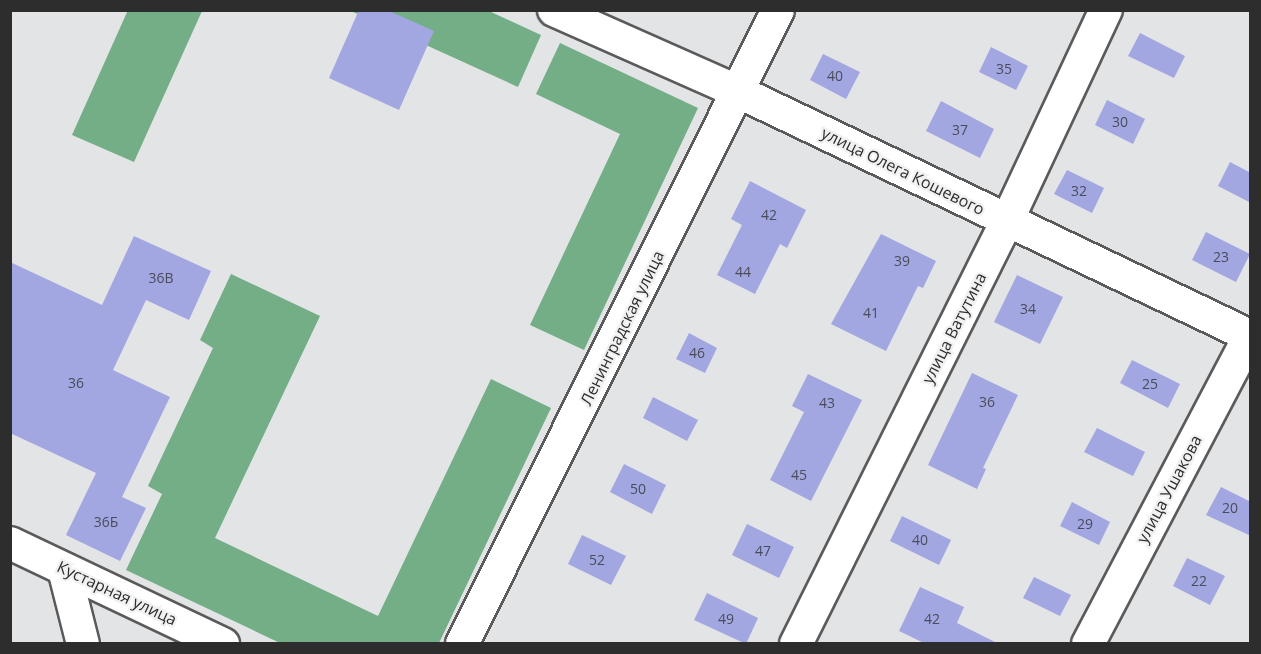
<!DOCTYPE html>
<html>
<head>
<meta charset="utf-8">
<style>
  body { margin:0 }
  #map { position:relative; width:1261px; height:654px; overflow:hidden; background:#e3e4e5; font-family:"Open Sans",sans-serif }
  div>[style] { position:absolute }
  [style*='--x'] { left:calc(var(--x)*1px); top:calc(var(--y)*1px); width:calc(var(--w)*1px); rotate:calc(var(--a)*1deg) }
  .forest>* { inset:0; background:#74ae87 }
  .building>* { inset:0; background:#a2a7e1 }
  .roads { filter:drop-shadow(2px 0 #5a5a5b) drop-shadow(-2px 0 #5a5a5b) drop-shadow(0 2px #5a5a5b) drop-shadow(0 -2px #5a5a5b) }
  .minor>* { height:32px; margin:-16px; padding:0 16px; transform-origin:16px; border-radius:16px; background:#fff }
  span { translate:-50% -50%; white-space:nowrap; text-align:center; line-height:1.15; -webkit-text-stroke:4.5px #f1f1f2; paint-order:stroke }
  .number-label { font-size:14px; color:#4a4c5b }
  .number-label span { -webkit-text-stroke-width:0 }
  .street-label { font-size:16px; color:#2d2d2e }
  .frame { position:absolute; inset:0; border:12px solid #2d2d2e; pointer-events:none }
</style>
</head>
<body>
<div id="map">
  <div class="forest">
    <div style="clip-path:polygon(128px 10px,202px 11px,134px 162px,72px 135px)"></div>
    <div style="clip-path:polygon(351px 11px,489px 11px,541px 35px,518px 87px)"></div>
    <div style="clip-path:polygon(560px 43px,698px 108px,584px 350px,530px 325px,620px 134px,536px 94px)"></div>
    <div style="clip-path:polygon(231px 274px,320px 316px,215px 538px,378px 616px,491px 379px,551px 408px,439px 643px,280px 643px,126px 570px,162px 494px,148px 486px,213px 348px,200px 340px)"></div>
  </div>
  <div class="building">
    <div style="clip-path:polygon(359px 10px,387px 10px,434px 31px,399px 110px,329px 78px)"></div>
    <div style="clip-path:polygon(1140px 33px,1185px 56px,1174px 78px,1128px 56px)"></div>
    <div style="clip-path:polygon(991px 47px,1028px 66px,1016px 90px,979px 72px)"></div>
    <div style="clip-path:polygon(823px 54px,860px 72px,846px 99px,810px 80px)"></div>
    <div style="clip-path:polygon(1107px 100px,1145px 119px,1133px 144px,1095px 125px)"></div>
    <div style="clip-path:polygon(941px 101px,994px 129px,980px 158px,926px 131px)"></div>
    <div style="clip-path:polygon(1230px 162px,1251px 173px,1251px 203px,1218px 186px)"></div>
    <div style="clip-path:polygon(1067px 170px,1104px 188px,1092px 213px,1054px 194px)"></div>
    <div style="clip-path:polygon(750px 181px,806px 210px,787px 248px,780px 244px,755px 294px,717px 275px,742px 225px,731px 219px)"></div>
    <div style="clip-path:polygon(1206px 232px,1250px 254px,1236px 282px,1192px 260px)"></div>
    <div style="clip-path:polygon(881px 234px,936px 261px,923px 288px,918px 286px,886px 351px,831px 324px)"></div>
    <div style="clip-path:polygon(134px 236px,211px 271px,189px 320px,146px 300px,113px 370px,170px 397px,122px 497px,146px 508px,120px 561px,66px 535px,96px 473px,10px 433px,10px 262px,102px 305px)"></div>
    <div style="clip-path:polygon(1017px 275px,1063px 297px,1040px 344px,994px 322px)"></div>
    <div style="clip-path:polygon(689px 333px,717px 348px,705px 373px,676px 359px)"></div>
    <div style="clip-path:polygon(1132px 360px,1180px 384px,1168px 408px,1120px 383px)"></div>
    <div style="clip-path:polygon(972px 373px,1018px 395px,983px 468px,986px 469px,977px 489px,928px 465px)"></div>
    <div style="clip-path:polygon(808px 374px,862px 400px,811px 501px,770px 480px,804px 412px,792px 406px)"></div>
    <div style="clip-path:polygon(653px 397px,698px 420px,687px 441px,643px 418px)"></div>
    <div style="clip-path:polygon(1097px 428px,1145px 452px,1133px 476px,1084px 452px)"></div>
    <div style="clip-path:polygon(624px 464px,666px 485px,652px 514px,610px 492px)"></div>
    <div style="clip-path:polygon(1221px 487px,1251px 502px,1251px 536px,1206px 515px)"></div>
    <div style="clip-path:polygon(1072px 502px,1110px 522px,1099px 545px,1060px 526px)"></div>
    <div style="clip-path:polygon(902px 516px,951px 540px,939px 565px,890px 541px)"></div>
    <div style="clip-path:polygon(747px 524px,794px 547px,779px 578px,732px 555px)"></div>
    <div style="clip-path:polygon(582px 535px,626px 556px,611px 585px,568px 564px)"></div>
    <div style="clip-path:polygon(1187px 558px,1225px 576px,1210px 605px,1173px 586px)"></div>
    <div style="clip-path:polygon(1034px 577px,1071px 595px,1060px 616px,1023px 598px)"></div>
    <div style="clip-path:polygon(920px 587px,964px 607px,957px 623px,999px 644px,926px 644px,899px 631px)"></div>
    <div style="clip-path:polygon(707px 593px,758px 618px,746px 644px,694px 620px)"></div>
  </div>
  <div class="roads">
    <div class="minor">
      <div style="--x:554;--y:10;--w:202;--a:23.9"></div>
      <div style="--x:739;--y:92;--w:566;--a:25.52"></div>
      <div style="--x:10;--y:543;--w:236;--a:25.4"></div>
      <div style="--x:64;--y:569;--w:77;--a:75.8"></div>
      <div style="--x:462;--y:644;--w:708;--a:-63.51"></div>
      <div style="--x:796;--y:644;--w:473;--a:-63.5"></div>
      <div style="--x:1007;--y:221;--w:233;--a:-64.9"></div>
      <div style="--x:1088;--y:644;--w:349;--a:-62.3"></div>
    </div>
  </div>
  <div class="number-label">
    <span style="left:1004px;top:69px">35</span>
    <span style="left:835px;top:76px">40</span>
    <span style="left:1120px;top:122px">30</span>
    <span style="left:960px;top:130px">37</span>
    <span style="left:1079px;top:191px">32</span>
    <span style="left:769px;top:215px">42</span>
    <span style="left:1221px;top:257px">23</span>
    <span style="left:902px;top:261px">39</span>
    <span style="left:743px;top:272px">44</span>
    <span style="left:161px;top:278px">36В</span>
    <span style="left:1028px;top:309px">34</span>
    <span style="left:871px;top:313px">41</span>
    <span style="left:697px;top:353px">46</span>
    <span style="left:76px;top:383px">36</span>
    <span style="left:1150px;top:384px">25</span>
    <span style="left:987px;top:402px">36</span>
    <span style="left:827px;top:403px">43</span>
    <span style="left:799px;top:475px">45</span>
    <span style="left:638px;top:489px">50</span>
    <span style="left:1230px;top:508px">20</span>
    <span style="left:106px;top:522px">36Б</span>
    <span style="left:1085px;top:524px">29</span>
    <span style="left:920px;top:540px">40</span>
    <span style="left:763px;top:551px">47</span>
    <span style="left:597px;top:560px">52</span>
    <span style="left:1199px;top:581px">22</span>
    <span style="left:726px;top:619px">49</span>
    <span style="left:932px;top:619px">42</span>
  </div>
  <div class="street-label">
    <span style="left:903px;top:171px;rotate:26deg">улица Олега Кошевого</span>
    <span style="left:622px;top:328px;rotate:-64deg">Ленинградская улица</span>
    <span style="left:954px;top:328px;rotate:-63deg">улица Ватутина</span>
    <span style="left:1169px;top:489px;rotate:-62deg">улица Ушакова</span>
    <span style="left:117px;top:593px;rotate:25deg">Кустарная улица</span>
  </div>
  <div class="frame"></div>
</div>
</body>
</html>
